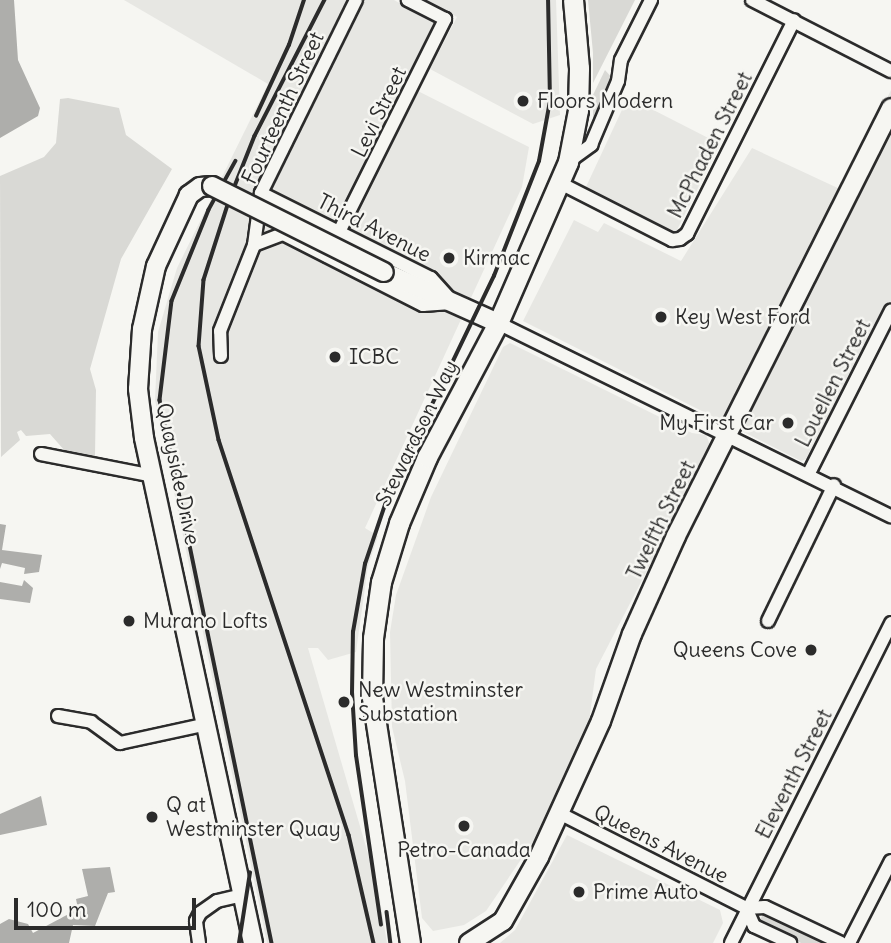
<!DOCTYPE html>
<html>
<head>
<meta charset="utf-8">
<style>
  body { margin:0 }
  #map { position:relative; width:891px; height:943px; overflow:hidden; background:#f6f6f2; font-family:Delius,sans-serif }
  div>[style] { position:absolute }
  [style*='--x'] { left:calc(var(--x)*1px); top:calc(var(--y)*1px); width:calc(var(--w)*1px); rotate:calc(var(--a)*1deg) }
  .built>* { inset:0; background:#e7e7e3 }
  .green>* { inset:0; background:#d9d9d5 }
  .water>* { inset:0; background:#aeaeab }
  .roads { filter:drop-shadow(2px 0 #2b2b2b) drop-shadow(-2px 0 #2b2b2b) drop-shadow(0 2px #2b2b2b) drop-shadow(0 -2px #2b2b2b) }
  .street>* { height:12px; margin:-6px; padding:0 6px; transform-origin:6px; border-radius:6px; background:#f6f6f2 }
  .secondary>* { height:18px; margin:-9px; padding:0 9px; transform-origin:9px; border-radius:9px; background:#f6f6f2 }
  .primary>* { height:19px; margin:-9.5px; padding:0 9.5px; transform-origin:9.5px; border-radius:9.5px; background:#f6f6f2 }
  .rail>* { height:3.5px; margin:-1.75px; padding:0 1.75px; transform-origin:1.75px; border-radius:1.75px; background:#2b2b2b }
  .bridges { filter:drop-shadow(2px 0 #2b2b2b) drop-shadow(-2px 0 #2b2b2b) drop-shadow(0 2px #2b2b2b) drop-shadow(0 -2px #2b2b2b) }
  .secondary-bridge>* { height:18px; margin:-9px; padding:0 9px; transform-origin:9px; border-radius:9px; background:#f6f6f2 }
  .dots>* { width:19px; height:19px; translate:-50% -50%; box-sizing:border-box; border:4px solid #f6f6f2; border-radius:50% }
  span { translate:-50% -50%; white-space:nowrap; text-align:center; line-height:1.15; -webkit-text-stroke:5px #f6f6f2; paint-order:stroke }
  .poi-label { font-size:21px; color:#2b2b2b }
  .left { translate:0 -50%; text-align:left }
  .right { translate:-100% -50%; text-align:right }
  .street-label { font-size:21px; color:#2b2b2b }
  .scale { position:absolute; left:14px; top:898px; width:182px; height:32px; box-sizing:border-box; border:4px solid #2b2b2b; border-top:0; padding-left:9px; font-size:21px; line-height:24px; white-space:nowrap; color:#2b2b2b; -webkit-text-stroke:5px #f6f6f2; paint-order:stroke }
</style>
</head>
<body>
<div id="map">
  <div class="built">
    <div style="clip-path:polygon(124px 0,394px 0,434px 22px,404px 84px,529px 147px,522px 187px,365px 528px,378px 536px,368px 566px,356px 652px,328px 660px,318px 648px,308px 648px,378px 888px,387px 943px,267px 943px,155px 400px,158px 332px,177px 268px,268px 84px)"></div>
    <div style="clip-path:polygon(425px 0,556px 0,560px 115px,533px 124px,430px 69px,457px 17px)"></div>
    <div style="clip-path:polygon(891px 90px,891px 313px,822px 461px,815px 456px,801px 461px,523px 321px,574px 220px,598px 232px,604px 223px,681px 261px,752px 148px,842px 190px)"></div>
    <div style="clip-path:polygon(628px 97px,720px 144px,675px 234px,585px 189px)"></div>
    <div style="clip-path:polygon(510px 343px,692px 433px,706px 435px,711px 447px,596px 669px,589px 722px,541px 830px,486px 911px,464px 925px,433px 931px,422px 918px,405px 781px,392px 727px,390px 632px,396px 595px,431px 497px,503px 347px)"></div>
    <div style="clip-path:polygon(567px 835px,720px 910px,723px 923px,713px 943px,500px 943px,515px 930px)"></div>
  </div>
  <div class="green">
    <div style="clip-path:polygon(588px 0,635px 0,593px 83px,593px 53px)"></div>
    <div style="clip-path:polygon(605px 70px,613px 79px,593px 125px,593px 95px)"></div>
    <div style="clip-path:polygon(68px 98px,119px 108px,126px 135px,172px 169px,121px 259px,90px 369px,96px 390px,95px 456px,65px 451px,50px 434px,26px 436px,21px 430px,17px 432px,20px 440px,1px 457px,0 176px,44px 157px,56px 143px,60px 99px)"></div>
    <div style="clip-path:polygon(764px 912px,826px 943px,801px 943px,759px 922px)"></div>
  </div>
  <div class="water">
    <div style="clip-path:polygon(0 0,14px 0,18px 60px,40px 108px,38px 116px,0 138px)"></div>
    <div style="clip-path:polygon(0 524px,6px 525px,2px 550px,42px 555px,39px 572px,24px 574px,25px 568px,2px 563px,0 569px)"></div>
    <div style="clip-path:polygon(24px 580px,33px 588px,30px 603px,0 599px,0 582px,22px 586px)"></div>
    <div style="clip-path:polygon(41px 796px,47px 825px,0 835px,0 814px)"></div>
    <div style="clip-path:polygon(110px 867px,115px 892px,108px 893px,95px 926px,73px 925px,69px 943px,0 943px,0 924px,9px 919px,28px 924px,33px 933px,78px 909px,76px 899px,88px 896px,82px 869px)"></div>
  </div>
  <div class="roads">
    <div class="street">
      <div style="--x:752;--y:0;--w:156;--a:27.1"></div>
      <div style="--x:568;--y:162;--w:29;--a:-36"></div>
      <div style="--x:591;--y:145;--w:69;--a:-67.1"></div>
      <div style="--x:618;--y:81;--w:21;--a:-82"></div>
      <div style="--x:621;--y:60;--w:67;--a:-63.4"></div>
      <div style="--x:560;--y:183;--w:126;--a:27"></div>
      <div style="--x:672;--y:240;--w:8;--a:-7"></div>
      <div style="--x:680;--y:239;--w:9;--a:-36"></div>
      <div style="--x:687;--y:234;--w:239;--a:-63.4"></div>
      <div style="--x:261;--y:193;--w:190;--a:26.6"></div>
      <div style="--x:431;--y:278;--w:30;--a:48"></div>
      <div style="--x:254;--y:245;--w:31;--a:-21"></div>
      <div style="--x:283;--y:234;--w:157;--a:26.9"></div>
      <div style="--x:423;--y:305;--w:28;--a:-4"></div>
      <div style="--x:327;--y:256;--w:265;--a:-63.5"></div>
      <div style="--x:445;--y:19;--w:42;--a:-152.8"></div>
      <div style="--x:498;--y:323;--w:438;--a:26.2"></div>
      <div style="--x:221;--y:356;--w:25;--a:-92"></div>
      <div style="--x:220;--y:331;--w:92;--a:-68.4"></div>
      <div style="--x:254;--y:245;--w:52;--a:-82.3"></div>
      <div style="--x:261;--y:193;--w:215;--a:-63.8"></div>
      <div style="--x:41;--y:454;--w:114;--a:11.1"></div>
      <div style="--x:809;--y:473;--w:182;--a:-63.2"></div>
      <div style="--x:768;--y:621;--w:151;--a:-64.1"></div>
      <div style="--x:58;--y:716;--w:34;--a:10"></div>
      <div style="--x:91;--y:722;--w:36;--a:36"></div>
      <div style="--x:120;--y:743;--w:90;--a:-12.2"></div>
      <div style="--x:559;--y:813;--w:210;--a:26.9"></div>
      <div style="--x:746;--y:908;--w:19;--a:-3"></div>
      <div style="--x:765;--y:907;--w:84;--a:25.3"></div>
      <div style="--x:746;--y:908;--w:20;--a:66"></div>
      <div style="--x:754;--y:926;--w:40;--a:25"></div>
      <div style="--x:199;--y:943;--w:22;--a:-98"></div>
      <div style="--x:196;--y:921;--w:9;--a:-63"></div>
      <div style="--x:200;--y:913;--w:21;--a:-35"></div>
      <div style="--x:217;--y:901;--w:27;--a:-13"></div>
      <div style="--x:731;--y:943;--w:358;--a:-63.4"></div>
      <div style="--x:849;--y:943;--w:92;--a:-62.9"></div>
    </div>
    <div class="secondary">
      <div style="--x:212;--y:186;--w:12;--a:175"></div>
      <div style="--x:200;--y:187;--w:14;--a:144"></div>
      <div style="--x:189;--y:195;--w:78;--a:114.9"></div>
      <div style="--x:156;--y:266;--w:65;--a:102.5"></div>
      <div style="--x:142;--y:329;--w:60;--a:93.8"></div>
      <div style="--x:138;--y:389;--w:49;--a:83"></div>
      <div style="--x:144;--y:438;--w:517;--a:77.82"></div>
      <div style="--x:384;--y:272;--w:125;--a:24.1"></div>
      <div style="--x:469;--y:943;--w:40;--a:-32.9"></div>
      <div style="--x:503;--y:921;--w:73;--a:-60.6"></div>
      <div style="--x:539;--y:857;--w:149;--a:-65.5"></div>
      <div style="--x:601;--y:721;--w:92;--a:-70.4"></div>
      <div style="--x:632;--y:634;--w:107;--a:-65.8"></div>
      <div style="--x:676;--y:536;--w:479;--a:-63.3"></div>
    </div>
    <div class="primary">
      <div style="--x:410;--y:943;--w:249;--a:-98.8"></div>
      <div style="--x:372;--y:697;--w:59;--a:-89"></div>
      <div style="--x:373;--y:638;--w:57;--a:-81.9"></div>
      <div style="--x:381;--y:582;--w:62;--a:-73"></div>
      <div style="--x:399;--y:523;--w:72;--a:-67"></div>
      <div style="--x:427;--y:457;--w:152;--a:-62.1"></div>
      <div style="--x:498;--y:323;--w:176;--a:-66.5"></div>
      <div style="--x:568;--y:162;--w:53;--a:-79.1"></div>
      <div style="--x:578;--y:110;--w:42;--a:-88.6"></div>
      <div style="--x:579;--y:68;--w:68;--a:-95"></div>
    </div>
  </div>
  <div class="rail">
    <div style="--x:325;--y:0;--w:153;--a:117.2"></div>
    <div style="--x:255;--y:136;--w:68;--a:111.6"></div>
    <div style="--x:230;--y:199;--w:85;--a:107.8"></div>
    <div style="--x:204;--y:280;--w:66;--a:94.3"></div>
    <div style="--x:199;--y:346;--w:96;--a:78"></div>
    <div style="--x:219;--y:440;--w:416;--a:71.8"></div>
    <div style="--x:349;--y:835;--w:111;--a:77"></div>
    <div style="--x:256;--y:116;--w:78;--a:-65.1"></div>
    <div style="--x:289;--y:45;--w:47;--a:-71.6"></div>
    <div style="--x:236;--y:161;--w:56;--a:118.9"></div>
    <div style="--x:209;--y:210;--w:98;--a:112.1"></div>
    <div style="--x:172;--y:301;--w:100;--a:96.9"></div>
    <div style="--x:160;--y:400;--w:554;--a:78.35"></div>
    <div style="--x:387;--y:912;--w:31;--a:83"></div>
    <div style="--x:381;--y:925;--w:171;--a:-98.4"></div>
    <div style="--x:356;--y:756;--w:63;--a:-93.6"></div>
    <div style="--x:352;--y:693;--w:61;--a:-89.1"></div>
    <div style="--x:353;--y:632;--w:69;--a:-80"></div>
    <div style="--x:365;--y:564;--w:72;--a:-71.3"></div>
    <div style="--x:388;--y:496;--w:244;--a:-64.3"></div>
    <div style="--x:494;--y:276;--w:123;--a:-68.6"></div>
    <div style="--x:539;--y:161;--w:61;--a:-79.6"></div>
    <div style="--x:550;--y:101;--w:101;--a:-91.1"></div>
    <div style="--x:239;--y:943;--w:71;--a:-81.1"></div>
  </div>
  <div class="bridges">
    <div class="secondary-bridge">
      <div style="--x:212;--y:186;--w:192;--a:26.6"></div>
    </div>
  </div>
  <div class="dots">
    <div style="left:523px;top:101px;background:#2b2b2b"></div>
    <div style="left:449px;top:258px;background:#2b2b2b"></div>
    <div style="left:661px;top:317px;background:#2b2b2b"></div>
    <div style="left:335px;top:357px;background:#2b2b2b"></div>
    <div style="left:788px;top:423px;background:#2b2b2b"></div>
    <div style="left:129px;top:621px;background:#2b2b2b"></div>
    <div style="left:811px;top:650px;background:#2b2b2b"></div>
    <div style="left:344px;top:702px;background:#2b2b2b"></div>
    <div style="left:152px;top:817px;background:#2b2b2b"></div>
    <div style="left:464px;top:826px;background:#2b2b2b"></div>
    <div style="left:579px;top:892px;background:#2b2b2b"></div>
  </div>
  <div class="poi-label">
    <span class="left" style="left:537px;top:101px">Floors Modern</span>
    <span class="left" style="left:463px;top:258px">Kirmac</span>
    <span class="left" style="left:675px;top:317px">Key West Ford</span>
    <span class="left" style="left:349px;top:357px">ICBC</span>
    <span class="right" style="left:774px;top:423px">My First Car</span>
    <span class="left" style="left:143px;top:621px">Murano Lofts</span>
    <span class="right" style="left:797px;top:650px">Queens Cove</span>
    <span class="left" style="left:358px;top:702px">New Westminster<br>Substation</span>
    <span class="left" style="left:166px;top:817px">Q at<br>Westminster Quay</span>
    <span style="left:464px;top:850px">Petro-Canada</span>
    <span class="left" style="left:593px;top:892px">Prime Auto</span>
  </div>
  <div class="street-label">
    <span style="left:283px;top:108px;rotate:-65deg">Fourteenth Street</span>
    <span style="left:379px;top:112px;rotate:-64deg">Levi Street</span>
    <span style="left:710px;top:145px;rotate:-63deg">McPhaden Street</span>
    <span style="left:374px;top:228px;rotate:27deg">Third Avenue</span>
    <span style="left:833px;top:383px;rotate:-63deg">Louellen Street</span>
    <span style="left:417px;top:433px;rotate:-64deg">Stewardson Way</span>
    <span style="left:178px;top:474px;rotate:78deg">Quayside Drive</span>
    <span style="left:661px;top:520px;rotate:-64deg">Twelfth Street</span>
    <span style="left:794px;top:774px;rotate:-63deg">Eleventh Street</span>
    <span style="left:661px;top:844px;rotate:27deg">Queens Avenue</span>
  </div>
  <div class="scale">100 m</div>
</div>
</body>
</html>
